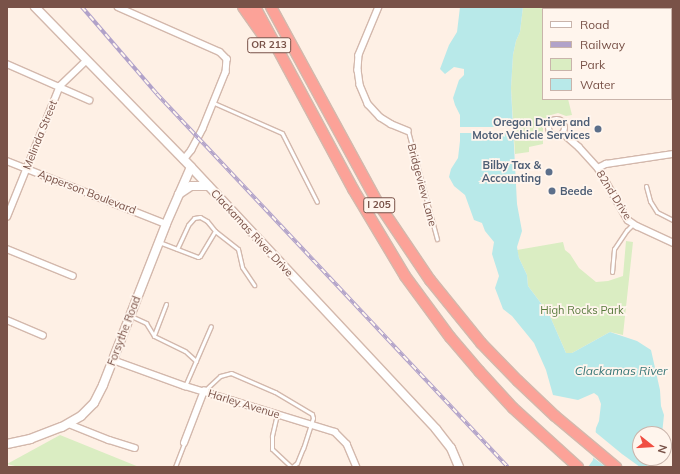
<!DOCTYPE html>
<html>
<head>
<meta charset="utf-8">
<style>
  body { margin:0 }
  #map { position:relative; width:680px; height:474px; overflow:hidden; background:#fef0e5; font-family:Mulish,sans-serif }
  div>[style] { position:absolute }
  [style*='--x'] { left:calc(var(--x)*1px); top:calc(var(--y)*1px); width:calc(var(--w)*1px); rotate:calc(var(--a)*1deg) }
  .green>* { inset:0; background:#daedc2 }
  .water>* { inset:0; background:#b8e9e9 }
  .pier>* { inset:0; background:#fef0e5 }
  .roads { filter:drop-shadow(1px 0 #d3b8ac) drop-shadow(-1px 0 #d3b8ac) drop-shadow(0 1px #d3b8ac) drop-shadow(0 -1px #d3b8ac) }
  .lane>* { height:3px; margin:-1.5px; padding:0 1.5px; transform-origin:1.5px; border-radius:1.5px; background:#fff }
  .street>* { height:5.5px; margin:-2.75px; padding:0 2.75px; transform-origin:2.75px; border-radius:2.75px; background:#fff }
  .street>.ring { margin:-2.75px; padding:0; box-sizing:content-box; background:none; border:5.5px solid #fff; border-radius:50% }
  .secondary>* { height:8px; margin:-4px; padding:0 4px; transform-origin:4px; border-radius:4px; background:#fff }
  .highway>* { height:10px; margin:-5px; padding:0 5px; transform-origin:5px; border-radius:5px; background:#fca298 }
  .rail>* { height:3.5px; margin-top:-1.75px; transform-origin:0; background:repeating-linear-gradient(90deg,#fff5ed 0 6px,#b1a2c9 0 12px); box-sizing:border-box; border-block:1px solid #b1a2c9 }
  .dots>* { width:11px; height:11px; translate:-50% -50%; box-sizing:border-box; border:2px solid #fff5ed; border-radius:50% }
  span { translate:-50% -50%; white-space:nowrap; text-align:center; line-height:1.15; -webkit-text-stroke:3.5px #fff5ed; paint-order:stroke }
  .shield-label span { padding:1px 3px; background:#fff5ed; border:1px solid; border-radius:3px; -webkit-text-stroke-width:0 }
  .shield-label { font-size:10px; color:#795248; font-weight:700 }
  .service-label { font-size:11px; color:#4e5e75; font-weight:700 }
  .right { translate:-100% -50%; text-align:right }
  .left { translate:0 -50%; text-align:left }
  .street-label { font-size:11px; color:#795248 }
  .park-label { font-size:11px; color:#587a3c }
  .water-label { font-size:12px; color:#387778; font-style:italic }
  .frame { position:absolute; inset:0; border:8px solid #795248; pointer-events:none }
  .legend { position:absolute; left:542px; top:8px; width:130px; height:92px; box-sizing:border-box; background:#fff5ed; border:1px solid #c9b4ab; margin:0; padding:5px 7px; list-style:none; font-size:12px; color:#795248 }
  .legend li { display:flex; align-items:center; gap:8px; height:20px }
  .legend b { width:20px; border:1px solid #c9b4ab }
  .north { position:absolute; left:632px; top:426px; width:40px; height:40px; box-sizing:border-box; background:#fff5ed; border:1px solid #c9b4ab; border-radius:50%; rotate:107deg; font-size:11px; font-weight:700; line-height:16px; text-align:center; color:#795248 }
  .north::after { content:''; display:block; margin:auto; width:14px; height:18px; background:#f04e42; clip-path:polygon(50% 0,100% 100%,50% 72%,0 100%) }
</style>
</head>
<body>
<div id="map">
  <div class="green">
    <div style="clip-path:polygon(523px 7px,580px 7px,580px 9px,543px 9px,543px 99px,568px 99px,572px 115px,566px 116px,558px 113px,551px 115px,543px 124px,543px 144px,529px 147px,529px 152px,515px 154px,511px 88px,513px 55px,516px 41px,520px 32px)"></div>
    <div style="clip-path:polygon(626px 241px,633px 242px,623px 335px,610px 332px,572px 353px,566px 353px,549px 314px,528px 286px,527px 275px,519px 258px,517px 250px,563px 242px,565px 250px,570px 254px,579px 268px,596px 282px,608px 281px,623px 276px)"></div>
    <div style="clip-path:polygon(60px 435px,139px 467px,19px 467px,7px 464px)"></div>
  </div>
  <div class="water">
    <div style="clip-path:polygon(460px 7px,523px 7px,520px 32px,516px 41px,513px 55px,511px 88px,517px 204px,522px 231px,517px 247px,519px 258px,527px 275px,528px 286px,549px 314px,566px 353px,572px 353px,610px 332px,637px 341px,651px 350px,660px 390px,661px 406px,664px 415px,662px 434px,640px 434px,640px 458px,654px 458px,646px 467px,588px 467px,593px 460px,596px 428px,599px 421px,601px 404px,598px 396px,594px 393px,578px 400px,553px 395px,546px 370px,534px 343px,512px 316px,503px 309px,495px 288px,499px 276px,492px 254px,494px 242px,485px 231px,482px 223px,474px 220px,465px 195px,454px 186px,449px 177px,451px 169px,458px 158px,460px 141px,460px 115px,455px 105px,453px 98px,459px 80px,464px 75px,464px 69px,454px 67px,445px 74px,440px 69px,449px 45px,457px 32px)"></div>
  </div>
  <div class="pier">
    <div style="clip-path:polygon(458px 127px,516px 127px,516px 133px,458px 133px)"></div>
    <div style="clip-path:polygon(594px 431px,622px 454px,640px 467px,606px 467px,591px 456px)"></div>
  </div>
  <div class="roads">
    <div class="lane">
      <div style="--x:214;--y:103;--w:74;--a:23.8"></div>
      <div style="--x:282;--y:133;--w:77;--a:63.1"></div>
      <div style="--x:408;--y:131;--w:112;--a:75"></div>
      <div style="--x:646;--y:186;--w:16;--a:75"></div>
      <div style="--x:650;--y:201;--w:13;--a:58"></div>
      <div style="--x:657;--y:212;--w:18;--a:27"></div>
      <div style="--x:159;--y:242;--w:42;--a:21"></div>
      <div style="--x:198;--y:257;--w:2;--a:-27"></div>
      <div style="--x:200;--y:256;--w:29;--a:-59"></div>
      <div style="--x:215;--y:231;--w:29;--a:38"></div>
      <div style="--x:238;--y:249;--w:18;--a:77"></div>
      <div style="--x:242;--y:267;--w:22;--a:56"></div>
      <div style="--x:177;--y:249;--w:26;--a:-65"></div>
      <div style="--x:188;--y:225;--w:9;--a:-49"></div>
      <div style="--x:194;--y:218;--w:6;--a:-9"></div>
      <div style="--x:200;--y:217;--w:8;--a:30"></div>
      <div style="--x:207;--y:221;--w:13;--a:51"></div>
      <div style="--x:612;--y:272;--w:23;--a:-85"></div>
      <div style="--x:614;--y:249;--w:23;--a:-56"></div>
      <div style="--x:627;--y:230;--w:8;--a:-45"></div>
      <div style="--x:166;--y:304;--w:34;--a:111"></div>
      <div style="--x:154;--y:336;--w:34;--a:26"></div>
      <div style="--x:185;--y:351;--w:15;--a:42"></div>
      <div style="--x:131;--y:316;--w:17;--a:25"></div>
      <div style="--x:146;--y:323;--w:15;--a:58"></div>
      <div style="--x:185;--y:386;--w:65;--a:-66.6"></div>
      <div style="--x:204;--y:391;--w:22;--a:-43"></div>
      <div style="--x:220;--y:376;--w:11;--a:-15"></div>
      <div style="--x:231;--y:373;--w:48;--a:23.4"></div>
      <div style="--x:275;--y:392;--w:43;--a:30.7"></div>
      <div style="--x:312;--y:414;--w:4;--a:76"></div>
      <div style="--x:313;--y:418;--w:32;--a:108"></div>
      <div style="--x:303;--y:448;--w:16;--a:112"></div>
      <div style="--x:297;--y:463;--w:6;--a:141"></div>
      <div style="--x:277;--y:414;--w:23;--a:103"></div>
      <div style="--x:272;--y:436;--w:13;--a:90"></div>
      <div style="--x:272;--y:449;--w:26;--a:43"></div>
      <div style="--x:175;--y:467;--w:26;--a:-69"></div>
    </div>
    <div class="street">
      <div style="--x:118;--y:7;--w:111;--a:23.8"></div>
      <div style="--x:220;--y:52;--w:10;--a:45"></div>
      <div style="--x:227;--y:59;--w:13;--a:94"></div>
      <div style="--x:226;--y:72;--w:61;--a:112"></div>
      <div style="--x:203;--y:129;--w:24;--a:118"></div>
      <div style="--x:192;--y:150;--w:13;--a:129"></div>
      <div style="--x:379;--y:7;--w:52;--a:112.6"></div>
      <div style="--x:359;--y:55;--w:15;--a:94"></div>
      <div style="--x:358;--y:70;--w:15;--a:82"></div>
      <div style="--x:360;--y:85;--w:21;--a:67"></div>
      <div style="--x:368;--y:104;--w:18;--a:47"></div>
      <div style="--x:380;--y:117;--w:13;--a:32"></div>
      <div style="--x:391;--y:124;--w:18;--a:22"></div>
      <div style="--x:571;--y:7;--w:2;--a:90"></div>
      <div style="--x:633;--y:9;--w:14;--a:-8"></div>
      <div style="--x:7;--y:64;--w:90;--a:23.7"></div>
      <div class="ring" style="left:549px;top:120px;width:10.5px;height:10.5px"></div>
      <div style="--x:564;--y:134;--w:20;--a:41"></div>
      <div style="--x:579;--y:147;--w:28;--a:48"></div>
      <div style="--x:598;--y:168;--w:60;--a:60"></div>
      <div style="--x:628;--y:220;--w:11;--a:34"></div>
      <div style="--x:637;--y:226;--w:40;--a:25"></div>
      <div style="--x:7;--y:161;--w:171;--a:21.6"></div>
      <div style="--x:598;--y:168;--w:9;--a:-27"></div>
      <div style="--x:606;--y:164;--w:68;--a:-8.5"></div>
      <div style="--x:7;--y:217;--w:141;--a:-68"></div>
      <div style="--x:60;--y:86;--w:36;--a:-44"></div>
      <div style="--x:7;--y:249;--w:71;--a:22.2"></div>
      <div style="--x:7;--y:320;--w:39;--a:23"></div>
      <div style="--x:113;--y:360;--w:77;--a:19.9"></div>
      <div style="--x:185;--y:386;--w:157;--a:17"></div>
      <div style="--x:335;--y:432;--w:17;--a:45"></div>
      <div style="--x:347;--y:444;--w:25;--a:67"></div>
      <div style="--x:69;--y:424;--w:43;--a:21.8"></div>
      <div style="--x:109;--y:440;--w:27;--a:17"></div>
      <div style="--x:184;--y:443;--w:56;--a:-69"></div>
    </div>
    <div class="secondary">
      <div style="--x:35;--y:7;--w:223;--a:45.7"></div>
      <div style="--x:191;--y:167;--w:359;--a:46.9"></div>
      <div style="--x:436;--y:429;--w:24;--a:52"></div>
      <div style="--x:451;--y:448;--w:21;--a:67"></div>
      <div style="--x:179;--y:194;--w:14;--a:-34"></div>
      <div style="--x:191;--y:186;--w:17;--a:0"></div>
      <div style="--x:7;--y:444;--w:24;--a:-12"></div>
      <div style="--x:30;--y:439;--w:34;--a:-21"></div>
      <div style="--x:62;--y:427;--w:22;--a:-30"></div>
      <div style="--x:81;--y:416;--w:18;--a:-45"></div>
      <div style="--x:94;--y:403;--w:20;--a:-63"></div>
      <div style="--x:103;--y:385;--w:173;--a:-68.6"></div>
      <div style="--x:166;--y:224;--w:62;--a:-66.3"></div>
    </div>
    <div class="highway">
      <div style="--x:243;--y:7;--w:45;--a:54.9"></div>
      <div style="--x:255;--y:7;--w:207;--a:61.7"></div>
      <div style="--x:353;--y:189;--w:101;--a:59.1"></div>
      <div style="--x:405;--y:276;--w:76;--a:53.6"></div>
      <div style="--x:450;--y:337;--w:45;--a:49.5"></div>
      <div style="--x:479;--y:371;--w:50;--a:47.4"></div>
      <div style="--x:513;--y:408;--w:88;--a:42.2"></div>
      <div style="--x:271;--y:7;--w:223;--a:61.4"></div>
      <div style="--x:378;--y:203;--w:93;--a:56"></div>
      <div style="--x:430;--y:280;--w:81;--a:51"></div>
      <div style="--x:481;--y:343;--w:53;--a:45.8"></div>
      <div style="--x:518;--y:381;--w:51;--a:43.4"></div>
      <div style="--x:555;--y:416;--w:80;--a:39.9"></div>
    </div>
  </div>
  <div class="rail">
    <div style="--x:82;--y:7;--w:115;--a:49.2"></div>
    <div style="--x:157;--y:94;--w:512;--a:46.74"></div>
  </div>
  <div class="dots">
    <div style="left:598px;top:129px;background:#5c6f8a"></div>
    <div style="left:549px;top:172px;background:#5c6f8a"></div>
    <div style="left:552px;top:191px;background:#5c6f8a"></div>
  </div>
  <div class="shield-label">
    <span style="left:269px;top:45px">OR 213</span>
    <span style="left:379px;top:205px">I 205</span>
  </div>
  <div class="service-label">
    <span class="right" style="left:590px;top:129px">Oregon Driver and<br>Motor Vehicle Services</span>
    <span class="right" style="left:541px;top:172px">Bilby Tax &amp;<br>Accounting</span>
    <span class="left" style="left:560px;top:191px">Beede</span>
  </div>
  <div class="street-label">
    <span style="left:40px;top:135px;rotate:-68deg">Melinda Street</span>
    <span style="left:422px;top:185px;rotate:75deg">Bridgeview Lane</span>
    <span style="left:87px;top:192px;rotate:21deg">Apperson Boulevard</span>
    <span style="left:614px;top:195px;rotate:58deg">82nd Drive</span>
    <span style="left:252px;top:233px;rotate:47deg">Clackamas River Drive</span>
    <span style="left:124px;top:331px;rotate:-69deg">Forsythe Road</span>
    <span style="left:244px;top:404px;rotate:17deg">Harley Avenue</span>
  </div>
  <div class="park-label">
    <span style="left:582px;top:310px">High Rocks Park</span>
  </div>
  <div class="water-label">
    <span style="left:621px;top:371px">Clackamas River</span>
  </div>
  <div class="frame"></div>
  <ul class="legend">
  <li><b style="height:5px;background:#fff"></b>Road</li>
  <li><b style="height:5px;background:#b1a2c9"></b>Railway</li>
  <li><b style="height:11px;background:#daedc2"></b>Park</li>
  <li><b style="height:11px;background:#b8e9e9"></b>Water</li>
  </ul>
  <div class="north">N</div>
</div>
</body>
</html>
